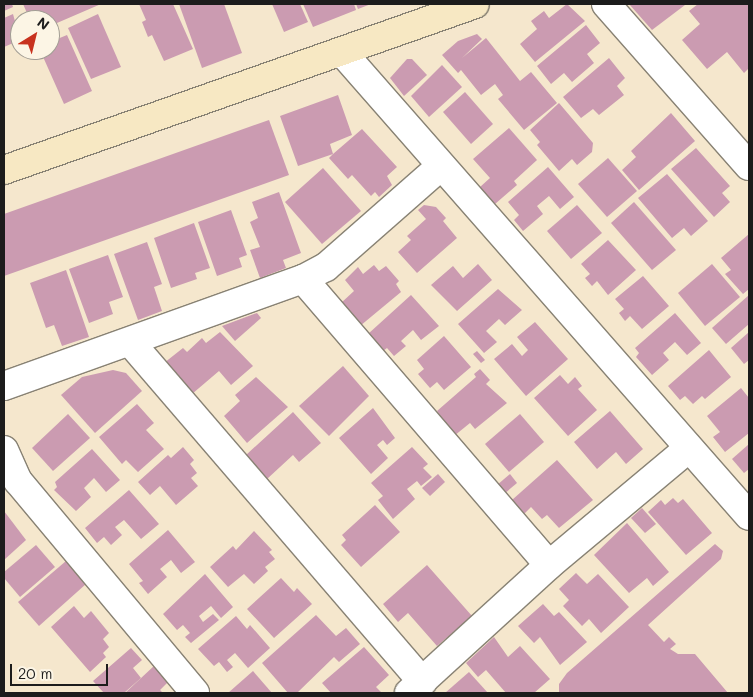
<!DOCTYPE html>
<html>
<head>
<meta charset="utf-8">
<style>
  body { margin:0 }
  #map { position:relative; width:753px; height:697px; overflow:hidden; background:#f5e7cd; font-family:Mali,sans-serif }
  div>[style] { position:absolute }
  [style*='--x'] { left:calc(var(--x)*1px); top:calc(var(--y)*1px); width:calc(var(--w)*1px); rotate:calc(var(--a)*1deg) }
  .building>* { inset:0; background:#cb9bb1 }
  .roads { filter:drop-shadow(1px 0 #888274) drop-shadow(-1px 0 #888274) drop-shadow(0 1px #888274) drop-shadow(0 -1px #888274) }
  .street>* { height:28px; margin:-14px; padding:0 14px; transform-origin:14px; border-radius:14px; background:#fff }
  .secondary>* { height:28px; margin:-14px; padding:0 14px; transform-origin:14px; border-radius:14px; background:#f7e8c3 }
  span { translate:-50% -50%; white-space:nowrap; text-align:center; line-height:1.15; -webkit-text-stroke:5px #fcf5e5; paint-order:stroke }
  .frame { position:absolute; inset:0; border:5px solid #1c1c1c; pointer-events:none }
  .north { position:absolute; left:10px; top:10px; width:50px; height:50px; box-sizing:border-box; background:#fcf5e5; border:1px solid #a29e95; border-radius:50%; rotate:36deg; font-size:14px; font-weight:700; line-height:20px; text-align:center; color:#1c1c1c }
  .north::after { content:''; display:block; margin:auto; width:18px; height:22px; background:#c8321e; clip-path:polygon(50% 0,100% 100%,50% 72%,0 100%) }
  .scale { position:absolute; left:10px; top:664px; width:98px; height:22px; box-sizing:border-box; border:2px solid #1c1c1c; border-top:0; padding-left:6px; font-size:15px; line-height:18px; white-space:nowrap; color:#1c1c1c; -webkit-text-stroke:4px #fcf5e5; paint-order:stroke }
</style>
</head>
<body>
<div id="map">
  <div class="building">
    <div style="clip-path:polygon(4px 4px,12px 4px,13px 7px,4px 11px)"></div>
    <div style="clip-path:polygon(23px 4px,101px 4px,50px 26px,50px 20px,24px 20px,21px 15px,27px 13px)"></div>
    <div style="clip-path:polygon(139px 4px,173px 4px,193px 49px,164px 61px,152px 35px,148px 37px,142px 22px,146px 20px)"></div>
    <div style="clip-path:polygon(179px 4px,224px 4px,242px 53px,202px 68px)"></div>
    <div style="clip-path:polygon(272px 4px,300px 4px,308px 22px,284px 32px)"></div>
    <div style="clip-path:polygon(303px 4px,354px 4px,356px 10px,313px 27px)"></div>
    <div style="clip-path:polygon(356px 4px,371px 4px,358px 9px)"></div>
    <div style="clip-path:polygon(567px 4px,585px 21px,535px 62px,520px 44px,537px 29px,531px 21px,544px 11px,549px 18px)"></div>
    <div style="clip-path:polygon(629px 4px,684px 4px,685px 5px,652px 30px)"></div>
    <div style="clip-path:polygon(698px 4px,749px 4px,749px 68px,744px 73px,727px 52px,707px 69px,682px 40px,700px 24px,689px 11px)"></div>
    <div style="clip-path:polygon(13px 14px,20px 40px,4px 47px,4px 18px)"></div>
    <div style="clip-path:polygon(98px 14px,121px 67px,91px 79px,68px 28px)"></div>
    <div style="clip-path:polygon(586px 25px,600px 43px,587px 54px,594px 63px,572px 82px,564px 73px,551px 84px,537px 66px)"></div>
    <div style="clip-path:polygon(477px 34px,482px 39px,462px 58px,486px 38px,520px 81px,531px 72px,557px 103px,524px 130px,498px 99px,503px 95px,495px 84px,481px 95px,461px 70px,458px 73px,442px 55px,458px 41px)"></div>
    <div style="clip-path:polygon(67px 35px,92px 91px,64px 104px,40px 50px,50px 50px,50px 42px)"></div>
    <div style="clip-path:polygon(609px 58px,625px 78px,617px 86px,624px 95px,599px 115px,593px 109px,581px 118px,563px 97px)"></div>
    <div style="clip-path:polygon(407px 59px,412px 59px,427px 75px,404px 96px,390px 78px)"></div>
    <div style="clip-path:polygon(442px 65px,462px 87px,429px 117px,411px 96px)"></div>
    <div style="clip-path:polygon(465px 92px,493px 124px,471px 144px,443px 112px)"></div>
    <div style="clip-path:polygon(338px 95px,352px 135px,330px 144px,333px 154px,362px 129px,397px 167px,387px 176px,392px 185px,379px 197px,375px 192px,371px 196px,352px 175px,348px 179px,329px 158px,333px 154px,298px 166px,280px 116px)"></div>
    <div style="clip-path:polygon(559px 103px,593px 143px,592px 152px,577px 165px,572px 159px,559px 171px,537px 145px,540px 142px,530px 130px)"></div>
    <div style="clip-path:polygon(671px 113px,695px 141px,639px 190px,622px 170px,636px 157px,631px 151px)"></div>
    <div style="clip-path:polygon(269px 120px,289px 175px,4px 276px,4px 214px)"></div>
    <div style="clip-path:polygon(509px 128px,537px 160px,514px 181px,517px 185px,495px 204px,480px 187px,490px 178px,473px 159px)"></div>
    <div style="clip-path:polygon(696px 148px,730px 186px,722px 193px,730px 202px,714px 217px,671px 169px)"></div>
    <div style="clip-path:polygon(608px 158px,637px 191px,607px 217px,578px 184px)"></div>
    <div style="clip-path:polygon(548px 167px,574px 197px,560px 209px,549px 196px,537px 206px,543px 214px,523px 231px,514px 220px,519px 215px,508px 202px)"></div>
    <div style="clip-path:polygon(323px 168px,361px 211px,322px 244px,285px 202px)"></div>
    <div style="clip-path:polygon(667px 174px,708px 221px,691px 236px,684px 228px,672px 238px,638px 198px)"></div>
    <div style="clip-path:polygon(279px 192px,301px 253px,283px 260px,286px 268px,260px 278px,250px 250px,260px 247px,250px 222px,258px 218px,252px 202px)"></div>
    <div style="clip-path:polygon(634px 202px,676px 250px,652px 270px,611px 223px)"></div>
    <div style="clip-path:polygon(424px 205px,436px 207px,446px 218px,443px 221px,457px 238px,417px 273px,398px 252px,411px 240px,407px 236px,426px 219px,418px 210px)"></div>
    <div style="clip-path:polygon(577px 205px,602px 233px,571px 259px,547px 231px)"></div>
    <div style="clip-path:polygon(231px 210px,247px 255px,239px 258px,242px 267px,217px 276px,198px 222px)"></div>
    <div style="clip-path:polygon(194px 223px,210px 268px,195px 273px,197px 279px,171px 288px,154px 238px)"></div>
    <div style="clip-path:polygon(749px 234px,749px 289px,743px 294px,725px 274px,731px 270px,721px 258px)"></div>
    <div style="clip-path:polygon(608px 240px,636px 270px,608px 295px,597px 281px,592px 286px,585px 278px,590px 274px,581px 264px)"></div>
    <div style="clip-path:polygon(147px 242px,162px 284px,154px 287px,162px 311px,138px 320px,114px 254px)"></div>
    <div style="clip-path:polygon(108px 255px,123px 297px,109px 302px,113px 314px,89px 323px,69px 269px)"></div>
    <div style="clip-path:polygon(478px 264px,492px 280px,457px 311px,431px 285px,453px 266px,463px 278px)"></div>
    <div style="clip-path:polygon(712px 264px,740px 297px,705px 326px,678px 293px)"></div>
    <div style="clip-path:polygon(374px 265px,379px 271px,386px 266px,399px 281px,396px 284px,401px 292px,360px 326px,341px 303px,354px 291px,345px 280px,358px 267px,363px 274px)"></div>
    <div style="clip-path:polygon(66px 270px,89px 337px,62px 346px,54px 325px,46px 328px,30px 283px)"></div>
    <div style="clip-path:polygon(643px 276px,669px 306px,642px 329px,630px 316px,625px 321px,619px 313px,624px 309px,615px 299px)"></div>
    <div style="clip-path:polygon(498px 289px,522px 310px,505px 325px,499px 319px,486px 331px,497px 342px,484px 353px,458px 324px)"></div>
    <div style="clip-path:polygon(411px 295px,439px 326px,421px 340px,413px 330px,401px 341px,406px 346px,394px 356px,387px 348px,383px 351px,368px 334px)"></div>
    <div style="clip-path:polygon(749px 295px,749px 324px,726px 344px,712px 328px)"></div>
    <div style="clip-path:polygon(257px 313px,261px 318px,235px 341px,222px 326px)"></div>
    <div style="clip-path:polygon(675px 313px,701px 343px,687px 355px,675px 342px,663px 353px,669px 360px,652px 375px,636px 357px,639px 353px,635px 348px)"></div>
    <div style="clip-path:polygon(535px 322px,568px 359px,526px 396px,494px 359px,512px 344px,522px 356px,528px 350px,517px 337px)"></div>
    <div style="clip-path:polygon(220px 332px,253px 366px,231px 385px,219px 371px,192px 394px,164px 363px,183px 348px,187px 352px,202px 338px,206px 343px)"></div>
    <div style="clip-path:polygon(749px 332px,749px 360px,744px 364px,731px 348px)"></div>
    <div style="clip-path:polygon(444px 336px,471px 367px,444px 390px,437px 382px,430px 388px,418px 374px,424px 369px,417px 360px)"></div>
    <div style="clip-path:polygon(709px 350px,731px 377px,705px 399px,702px 396px,693px 404px,685px 396px,680px 400px,668px 386px)"></div>
    <div style="clip-path:polygon(477px 351px,485px 360px,481px 363px,473px 354px)"></div>
    <div style="clip-path:polygon(343px 366px,369px 396px,329px 436px,299px 406px)"></div>
    <div style="clip-path:polygon(480px 369px,490px 380px,486px 384px,507px 403px,475px 429px,470px 423px,454px 436px,437px 411px,476px 377px,474px 374px)"></div>
    <div style="clip-path:polygon(113px 370px,126px 373px,142px 391px,95px 433px,61px 395px,82px 377px)"></div>
    <div style="clip-path:polygon(560px 375px,568px 384px,575px 377px,582px 386px,578px 389px,597px 410px,568px 436px,534px 398px)"></div>
    <div style="clip-path:polygon(256px 377px,288px 407px,247px 443px,224px 416px,240px 401px,235px 395px)"></div>
    <div style="clip-path:polygon(741px 388px,749px 398px,749px 433px,725px 452px,713px 437px,720px 432px,707px 416px)"></div>
    <div style="clip-path:polygon(137px 404px,154px 423px,146px 430px,164px 449px,138px 472px,126px 460px,122px 464px,99px 437px)"></div>
    <div style="clip-path:polygon(373px 408px,395px 438px,387px 445px,383px 440px,377px 445px,388px 458px,371px 474px,339px 438px)"></div>
    <div style="clip-path:polygon(610px 411px,643px 449px,626px 464px,616px 452px,597px 469px,574px 442px)"></div>
    <div style="clip-path:polygon(293px 412px,321px 443px,299px 462px,293px 455px,267px 479px,246px 455px)"></div>
    <div style="clip-path:polygon(68px 414px,90px 438px,53px 471px,32px 448px)"></div>
    <div style="clip-path:polygon(520px 414px,544px 442px,509px 472px,485px 444px)"></div>
    <div style="clip-path:polygon(749px 444px,749px 469px,744px 473px,732px 459px)"></div>
    <div style="clip-path:polygon(183px 447px,194px 460px,190px 464px,197px 473px,191px 478px,198px 486px,176px 505px,160px 486px,150px 495px,138px 482px,168px 455px,171px 458px)"></div>
    <div style="clip-path:polygon(412px 447px,428px 464px,423px 468px,432px 477px,421px 486px,417px 481px,407px 489px,415px 499px,393px 519px,378px 500px,383px 496px,371px 483px)"></div>
    <div style="clip-path:polygon(92px 449px,120px 480px,106px 492px,94px 478px,84px 488px,91px 497px,76px 511px,54px 490px,57px 487px,55px 482px)"></div>
    <div style="clip-path:polygon(557px 460px,593px 500px,559px 528px,547px 515px,542px 519px,531px 507px,524px 514px,512px 500px)"></div>
    <div style="clip-path:polygon(438px 474px,445px 482px,430px 496px,422px 488px)"></div>
    <div style="clip-path:polygon(510px 474px,517px 483px,504px 494px,497px 485px)"></div>
    <div style="clip-path:polygon(129px 490px,159px 524px,141px 539px,124px 520px,115px 527px,122px 535px,111px 545px,104px 537px,97px 543px,85px 528px)"></div>
    <div style="clip-path:polygon(673px 498px,678px 503px,683px 499px,712px 533px,686px 555px,648px 512px,661px 500px,665px 505px)"></div>
    <div style="clip-path:polygon(375px 505px,400px 532px,361px 567px,341px 545px,346px 540px,342px 535px)"></div>
    <div style="clip-path:polygon(642px 508px,656px 524px,645px 533px,631px 518px)"></div>
    <div style="clip-path:polygon(4px 511px,26px 540px,4px 560px)"></div>
    <div style="clip-path:polygon(627px 523px,669px 572px,653px 586px,647px 578px,629px 593px,594px 555px)"></div>
    <div style="clip-path:polygon(168px 530px,195px 562px,181px 573px,171px 560px,160px 569px,167px 577px,148px 594px,139px 583px,143px 581px,129px 564px)"></div>
    <div style="clip-path:polygon(254px 531px,272px 550px,269px 552px,275px 559px,265px 567px,268px 571px,254px 584px,244px 574px,228px 587px,210px 567px,233px 546px,236px 550px)"></div>
    <div style="clip-path:polygon(715px 544px,723px 551px,721px 559px,648px 625px,664px 642px,669px 637px,676px 644px,670px 649px,678px 654px,695px 654px,728px 693px,559px 693px,559px 684px,567px 673px)"></div>
    <div style="clip-path:polygon(36px 545px,55px 567px,20px 597px,4px 578px,4px 572px)"></div>
    <div style="clip-path:polygon(66px 561px,86px 584px,39px 626px,18px 602px)"></div>
    <div style="clip-path:polygon(427px 565px,472px 616px,437px 646px,408px 613px,398px 622px,383px 604px)"></div>
    <div style="clip-path:polygon(576px 573px,587px 584px,598px 574px,629px 607px,601px 633px,589px 619px,582px 626px,563px 606px,569px 600px,559px 589px)"></div>
    <div style="clip-path:polygon(205px 574px,233px 607px,221px 618px,211px 606px,199px 616px,203px 622px,213px 614px,219px 620px,191px 643px,185px 637px,190px 633px,183px 625px,177px 630px,163px 614px)"></div>
    <div style="clip-path:polygon(281px 578px,294px 592px,297px 588px,312px 604px,274px 638px,247px 609px)"></div>
    <div style="clip-path:polygon(543px 604px,554px 616px,559px 612px,587px 642px,560px 665px,540px 637px,534px 643px,518px 626px)"></div>
    <div style="clip-path:polygon(74px 606px,84px 618px,91px 611px,109px 633px,103px 639px,109px 647px,103px 653px,106px 657px,90px 672px,51px 627px)"></div>
    <div style="clip-path:polygon(316px 615px,336px 636px,346px 628px,360px 644px,339px 662px,334px 657px,297px 693px,288px 693px,262px 663px)"></div>
    <div style="clip-path:polygon(236px 616px,247px 629px,250px 625px,270px 648px,248px 668px,235px 653px,227px 660px,233px 667px,227px 672px,219px 662px,214px 666px,198px 649px)"></div>
    <div style="clip-path:polygon(494px 637px,508px 657px,520px 646px,550px 679px,534px 693px,506px 693px,486px 670px,478px 677px,466px 663px)"></div>
    <div style="clip-path:polygon(364px 647px,389px 675px,376px 687px,382px 693px,331px 693px,322px 683px)"></div>
    <div style="clip-path:polygon(131px 648px,142px 660px,133px 668px,141px 678px,124px 693px,104px 693px,93px 681px)"></div>
    <div style="clip-path:polygon(155px 665px,169px 681px,160px 690px,163px 693px,125px 693px)"></div>
    <div style="clip-path:polygon(253px 671px,272px 693px,228px 693px)"></div>
    <div style="clip-path:polygon(469px 672px,488px 693px,445px 693px)"></div>
  </div>
  <div class="roads">
    <div class="street">
      <div style="--x:606;--y:4;--w:216;--a:48.6"></div>
      <div style="--x:342;--y:52;--w:617;--a:48.74"></div>
      <div style="--x:303;--y:279;--w:377;--a:49.3"></div>
      <div style="--x:131;--y:343;--w:447;--a:49.3"></div>
      <div style="--x:4;--y:386;--w:318;--a:-19.7"></div>
      <div style="--x:303;--y:279;--w:26;--a:-28"></div>
      <div style="--x:326;--y:267;--w:153;--a:-41.3"></div>
      <div style="--x:4;--y:450;--w:34;--a:66"></div>
      <div style="--x:18;--y:481;--w:276;--a:50.1"></div>
      <div style="--x:409;--y:693;--w:190;--a:-42.4"></div>
      <div style="--x:549;--y:565;--w:182;--a:-39.9"></div>
    </div>
    <div class="secondary">
      <div style="--x:4;--y:170;--w:499;--a:-19.4"></div>
    </div>
  </div>
  <div class="frame"></div>
  <div class="north">N</div>
  <div class="scale">20 m</div>
</div>
</body>
</html>
